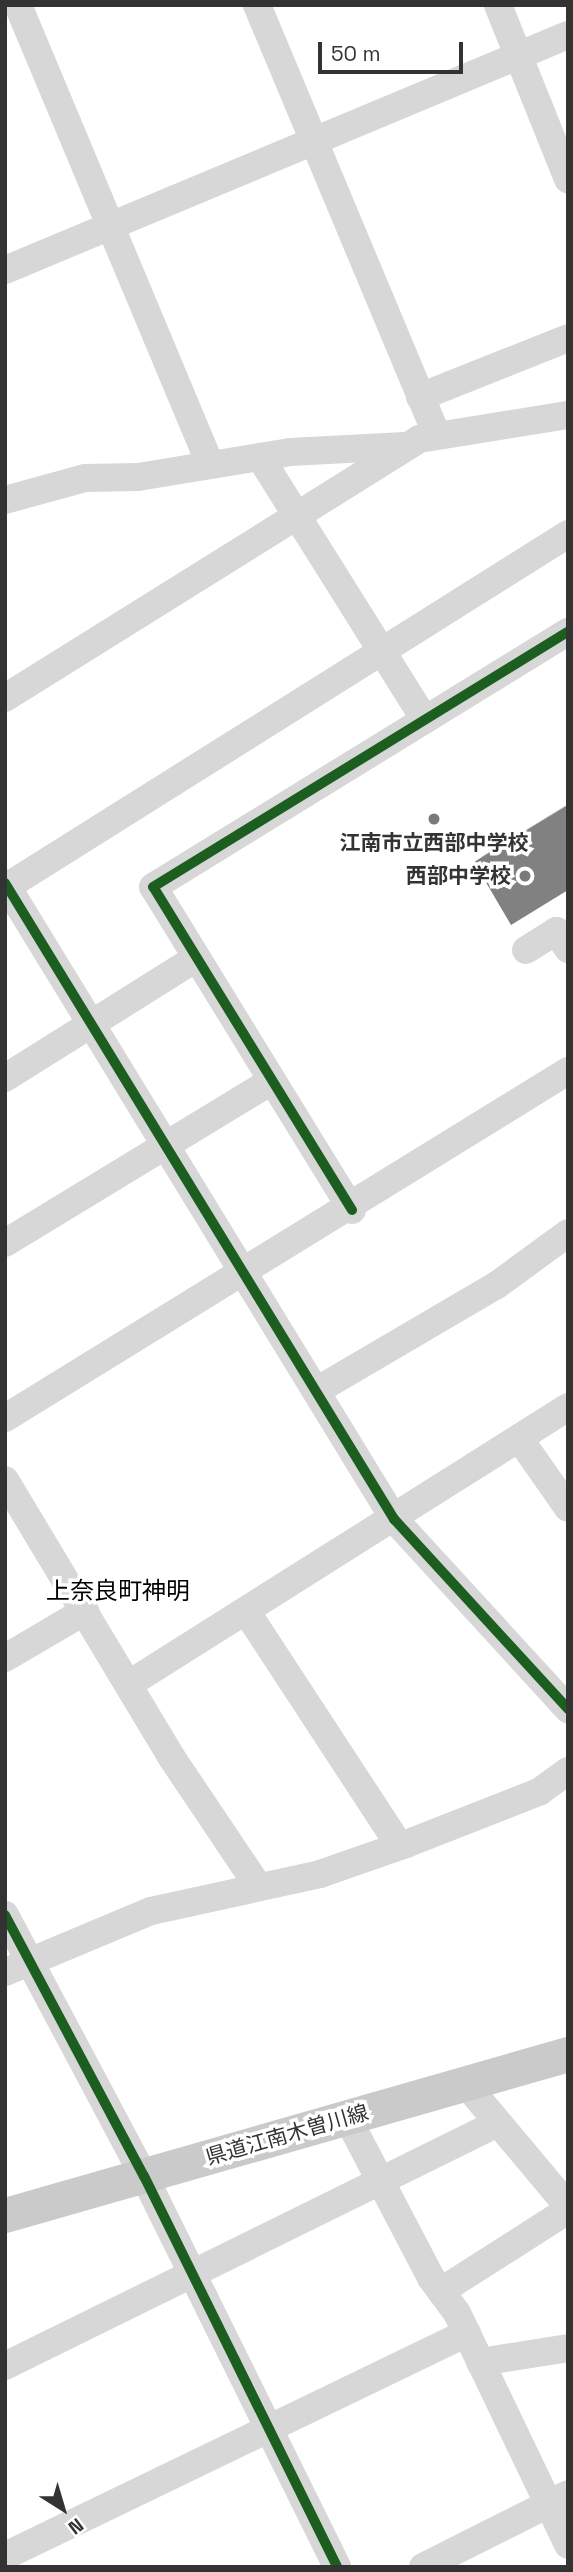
<!DOCTYPE html>
<html>
<head>
<meta charset="utf-8">
<style>
  body { margin:0 }
  #map { position:relative; width:573px; height:2572px; overflow:hidden; background:#fff; font-family:"Space Grotesk","Noto Sans JP",sans-serif }
  div>[style] { position:absolute }
  [style*='--x'] { left:calc(var(--x)*1px); top:calc(var(--y)*1px); width:calc(var(--w)*1px); rotate:calc(var(--a)*1deg) }
  .shadow>* { inset:0; background:#0003 }
  .building>* { inset:0; background:#818181 }
  .minor>* { height:28px; margin:-14px; padding:0 14px; transform-origin:14px; border-radius:14px; background:#d7d7d7 }
  .major>* { height:35px; margin:-17.5px; padding:0 17.5px; transform-origin:17.5px; border-radius:17.5px; background:#cacaca }
  .cycleway>* { height:10px; margin:-5px; padding:0 5px; transform-origin:5px; border-radius:5px; background:#1b5e20 }
  .dots>* { width:19px; height:19px; translate:-50% -50%; box-sizing:border-box; border:4px solid #fff; border-radius:50% }
  span { translate:-50% -50%; white-space:nowrap; text-align:center; line-height:1.15; -webkit-text-stroke:7px #fff; paint-order:stroke }
  .poi-label { font-size:21px; color:#333; font-weight:700 }
  .right { translate:-100% -50%; text-align:right }
  .street-label { font-size:21px; color:#333 }
  .quarter-label { font-size:24px; color:#000 }
  .frame { position:absolute; inset:0; border:7px solid #333; pointer-events:none }
  .north { position:absolute; left:28px; top:2474px; width:70px; height:70px; -webkit-text-stroke:5px #fff; paint-order:stroke; rotate:143deg; font-size:19px; font-weight:700; line-height:28px; text-align:center; color:#333 }
  .north::after { content:''; display:block; margin:auto; width:24px; height:32px; background:#333; clip-path:polygon(50% 0,100% 100%,50% 72%,0 100%) }
  .scale { position:absolute; left:318px; top:42px; width:145px; height:32px; box-sizing:border-box; border:4px solid #333; border-top:0; padding-left:9px; font-size:21px; line-height:24px; white-space:nowrap; color:#333; -webkit-text-stroke:5px #fff; paint-order:stroke }
</style>
</head>
<body>
<div id="map">
  <div class="shadow">
    <div style="clip-path:polygon(568px 804px,568px 888px,476px 862px,484px 855px)"></div>
  </div>
  <div class="building">
    <div style="clip-path:polygon(568px 805px,568px 890px,511px 925px,474px 862px)"></div>
  </div>
  <div class="minor">
    <div style="--x:18;--y:5;--w:498;--a:67.3"></div>
    <div style="--x:257;--y:5;--w:467;--a:67.3"></div>
    <div style="--x:498;--y:5;--w:188;--a:68.1"></div>
    <div style="--x:5;--y:270;--w:610;--a:-22.66"></div>
    <div style="--x:420;--y:397;--w:159;--a:-21.7"></div>
    <div style="--x:260;--y:457;--w:310;--a:57.9"></div>
    <div style="--x:5;--y:500;--w:83;--a:-15.4"></div>
    <div style="--x:85;--y:478;--w:53;--a:-1.1"></div>
    <div style="--x:138;--y:477;--w:154;--a:-9.3"></div>
    <div style="--x:290;--y:452;--w:115;--a:-3"></div>
    <div style="--x:5;--y:698;--w:488;--a:-32"></div>
    <div style="--x:419;--y:439;--w:151;--a:-9.2"></div>
    <div style="--x:5;--y:883;--w:746;--a:58.55"></div>
    <div style="--x:394;--y:1519;--w:258;--a:47.5"></div>
    <div style="--x:5;--y:888;--w:665;--a:-32.16"></div>
    <div style="--x:526;--y:950;--w:36;--a:-32"></div>
    <div style="--x:556;--y:931;--w:22;--a:56"></div>
    <div style="--x:5;--y:1078;--w:226;--a:-32.1"></div>
    <div style="--x:352;--y:1210;--w:379;--a:-121.6"></div>
    <div style="--x:153;--y:887;--w:487;--a:-31.6"></div>
    <div style="--x:5;--y:1243;--w:311;--a:-31.3"></div>
    <div style="--x:316;--y:1391;--w:210;--a:-30.4"></div>
    <div style="--x:497;--y:1285;--w:88;--a:-36.2"></div>
    <div style="--x:5;--y:1418;--w:661;--a:-31.65"></div>
    <div style="--x:519;--y:1438;--w:85;--a:55"></div>
    <div style="--x:5;--y:1480;--w:324;--a:59"></div>
    <div style="--x:172;--y:1758;--w:154;--a:56.1"></div>
    <div style="--x:246;--y:1611;--w:281;--a:56.8"></div>
    <div style="--x:5;--y:1658;--w:93;--a:-30.4"></div>
    <div style="--x:129;--y:1684;--w:519;--a:-32.25"></div>
    <div style="--x:5;--y:1915;--w:296;--a:62"></div>
    <div style="--x:144;--y:2176;--w:436;--a:63.7"></div>
    <div style="--x:5;--y:1972;--w:158;--a:-22.7"></div>
    <div style="--x:151;--y:1911;--w:173;--a:-12.3"></div>
    <div style="--x:320;--y:1874;--w:91;--a:-19.2"></div>
    <div style="--x:406;--y:1844;--w:143;--a:-21.4"></div>
    <div style="--x:539;--y:1792;--w:36;--a:-36"></div>
    <div style="--x:465;--y:2083;--w:160;--a:50.1"></div>
    <div style="--x:347;--y:2117;--w:182;--a:62.4"></div>
    <div style="--x:431;--y:2278;--w:44;--a:53.4"></div>
    <div style="--x:457;--y:2313;--w:257;--a:64.4"></div>
    <div style="--x:441;--y:2291;--w:151;--a:-32.5"></div>
    <div style="--x:480;--y:2362;--w:89;--a:-9"></div>
    <div style="--x:5;--y:2366;--w:545;--a:-26.24"></div>
    <div style="--x:5;--y:2556;--w:513;--a:-25.77"></div>
    <div style="--x:423;--y:2567;--w:162;--a:-26.7"></div>
  </div>
  <div class="major">
    <div style="--x:5;--y:2215;--w:586;--a:-15.96"></div>
  </div>
  <div class="cycleway">
    <div style="--x:5;--y:883;--w:746;--a:58.55"></div>
    <div style="--x:394;--y:1519;--w:258;--a:47.5"></div>
    <div style="--x:352;--y:1210;--w:379;--a:-121.6"></div>
    <div style="--x:153;--y:887;--w:487;--a:-31.6"></div>
    <div style="--x:5;--y:1915;--w:296;--a:62"></div>
    <div style="--x:144;--y:2176;--w:436;--a:63.7"></div>
  </div>
  <div class="dots">
    <div style="left:434px;top:819px;background:#7a7a7a"></div>
    <div style="left:525px;top:876px;background:#7a7a7a"></div>
  </div>
  <div class="poi-label">
    <span style="left:434px;top:843px">江南市立西部中学校</span>
    <span class="right" style="left:511px;top:876px">西部中学校</span>
  </div>
  <div class="street-label">
    <span style="left:287px;top:2135px;rotate:-16deg">県道江南木曽川線</span>
  </div>
  <div class="quarter-label">
    <span style="left:118px;top:1591px">上奈良町神明</span>
  </div>
  <div class="frame"></div>
  <div class="north">N</div>
  <div class="scale">50 m</div>
</div>
</body>
</html>
